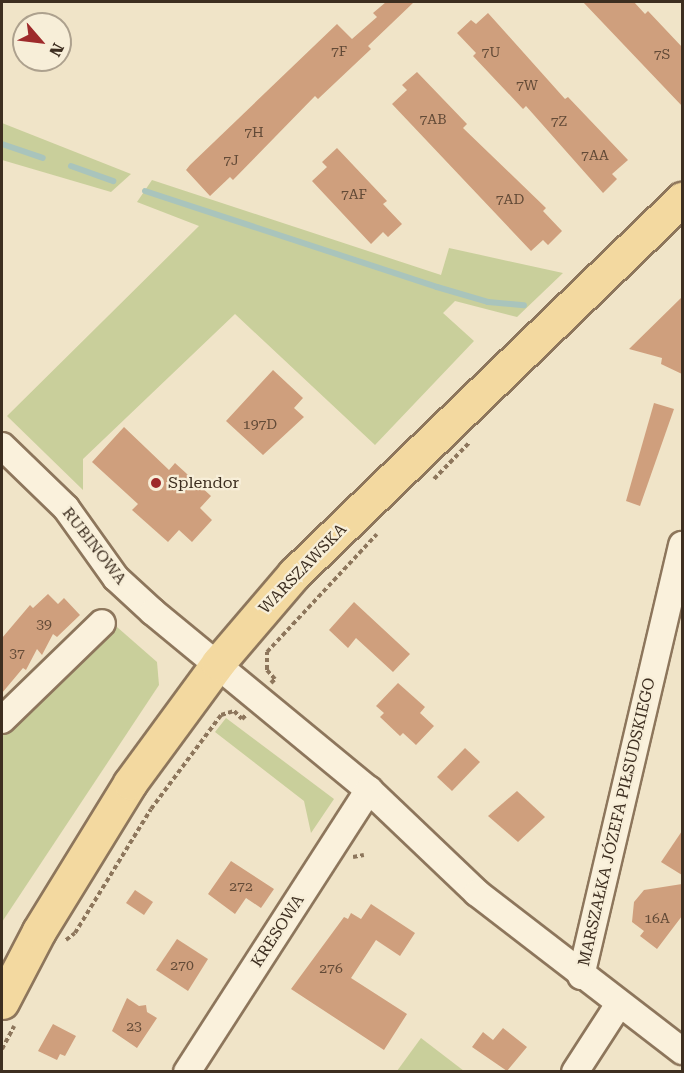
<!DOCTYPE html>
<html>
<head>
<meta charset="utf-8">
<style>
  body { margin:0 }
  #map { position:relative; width:684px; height:1073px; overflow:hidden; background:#f0e4c8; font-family:"Roboto Serif",serif }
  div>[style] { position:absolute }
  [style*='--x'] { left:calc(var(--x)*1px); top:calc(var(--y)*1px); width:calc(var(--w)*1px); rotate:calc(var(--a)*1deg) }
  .green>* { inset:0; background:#c9cf9b }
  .stream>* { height:6px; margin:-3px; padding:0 3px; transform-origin:3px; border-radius:3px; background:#a9c4bc }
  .building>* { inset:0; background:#cf9f7d }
  .path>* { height:4px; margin-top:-2px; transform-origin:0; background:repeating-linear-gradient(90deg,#8d765c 0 4.5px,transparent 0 7.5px) }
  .roads { filter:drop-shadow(2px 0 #8d765c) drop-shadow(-2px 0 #8d765c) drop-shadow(0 2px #8d765c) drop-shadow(0 -2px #8d765c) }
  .minor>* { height:26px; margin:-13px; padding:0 13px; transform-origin:13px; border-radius:13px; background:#faf1dc }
  .major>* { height:33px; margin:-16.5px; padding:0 16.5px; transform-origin:16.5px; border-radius:16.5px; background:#f3d9a0 }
  .dots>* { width:16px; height:16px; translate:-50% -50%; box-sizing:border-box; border:3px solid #f7eed8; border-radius:50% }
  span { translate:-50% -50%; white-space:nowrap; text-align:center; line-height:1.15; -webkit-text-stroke:4.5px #f7eed8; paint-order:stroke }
  .number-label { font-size:14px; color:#624a37 }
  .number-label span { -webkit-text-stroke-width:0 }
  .poi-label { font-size:16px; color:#3d2e20 }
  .left { translate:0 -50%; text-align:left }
  .street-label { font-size:16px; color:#3d2e20 }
  .frame { position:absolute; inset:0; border:3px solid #3d2e20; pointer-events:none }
  .north { position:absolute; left:12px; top:12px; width:60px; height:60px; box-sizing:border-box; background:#f7eed8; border:2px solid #ada18e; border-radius:50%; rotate:118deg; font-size:16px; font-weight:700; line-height:24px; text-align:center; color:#3d2e20 }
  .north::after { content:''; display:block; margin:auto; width:21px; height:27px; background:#9e2a2b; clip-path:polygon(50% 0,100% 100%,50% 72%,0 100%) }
</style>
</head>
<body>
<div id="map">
  <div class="green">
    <div style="clip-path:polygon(2px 123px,131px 174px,111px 192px,2px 160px)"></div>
    <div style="clip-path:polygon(152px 180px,441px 275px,449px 248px,563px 273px,517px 317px,455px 301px,443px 313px,474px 341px,375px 445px,235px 314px,83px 459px,83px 490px,7px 416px,199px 226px,137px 202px)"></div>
    <div style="clip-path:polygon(117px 627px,157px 662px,159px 685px,2px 922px,2px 736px)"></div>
    <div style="clip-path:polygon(226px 718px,334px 799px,311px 833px,304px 801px,215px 732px)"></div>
    <div style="clip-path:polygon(421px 1038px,464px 1071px,397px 1071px)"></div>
  </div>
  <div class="stream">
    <div style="--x:2;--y:144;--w:43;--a:18.9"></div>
    <div style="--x:71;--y:166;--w:45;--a:19.7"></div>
    <div style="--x:145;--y:191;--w:307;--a:18.2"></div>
    <div style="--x:437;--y:287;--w:53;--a:16.4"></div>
    <div style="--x:488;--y:302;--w:36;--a:5"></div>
  </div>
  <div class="building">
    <div style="clip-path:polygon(386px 2px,414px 2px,368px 46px,371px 49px,318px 99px,315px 96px,233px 180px,230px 177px,210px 196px,186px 170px,190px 165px,337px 24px,352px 39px,377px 17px,373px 13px)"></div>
    <div style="clip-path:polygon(583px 2px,634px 2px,645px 14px,648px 11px,682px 47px,682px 106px)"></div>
    <div style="clip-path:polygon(488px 13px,565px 99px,568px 97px,628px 160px,612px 174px,617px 179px,603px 193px,526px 106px,523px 109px,473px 56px,476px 53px,457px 33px,471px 20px,476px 24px)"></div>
    <div style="clip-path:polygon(417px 72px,467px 124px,463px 128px,546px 208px,543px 211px,562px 231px,548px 245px,543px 240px,531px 251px,392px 104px,407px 90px,402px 85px)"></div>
    <div style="clip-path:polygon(337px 148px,387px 201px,383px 204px,402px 224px,388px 237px,383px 232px,371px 244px,312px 181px,327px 167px,322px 162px)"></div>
    <div style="clip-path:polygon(682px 297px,682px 374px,661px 364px,662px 358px,629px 349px)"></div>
    <div style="clip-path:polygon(273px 370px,303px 398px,294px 408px,304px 417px,263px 455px,226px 421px)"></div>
    <div style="clip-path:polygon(654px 403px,674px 409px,640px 506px,626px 501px)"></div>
    <div style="clip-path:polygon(124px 427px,169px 470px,175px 463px,211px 496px,200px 508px,212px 520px,192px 542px,179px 530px,168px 542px,132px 510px,138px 504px,92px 462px)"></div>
    <div style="clip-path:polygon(48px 594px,58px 604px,64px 598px,80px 615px,57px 637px,53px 634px,42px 655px,37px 649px,26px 670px,23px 668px,2px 693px,2px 638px,30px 605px,33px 608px)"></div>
    <div style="clip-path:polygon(354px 602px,410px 654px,393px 672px,356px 638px,348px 648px,329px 630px)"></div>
    <div style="clip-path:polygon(398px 683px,425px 707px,420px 713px,434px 726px,416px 745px,403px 733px,400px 736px,380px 717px,384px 713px,376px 706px)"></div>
    <div style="clip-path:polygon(465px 748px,480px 762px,452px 791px,437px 777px)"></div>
    <div style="clip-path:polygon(517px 791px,545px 817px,518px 842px,488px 816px)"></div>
    <div style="clip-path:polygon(682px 831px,682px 875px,661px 862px)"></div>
    <div style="clip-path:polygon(231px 861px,274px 889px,261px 908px,246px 898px,235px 914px,208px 894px)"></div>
    <div style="clip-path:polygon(682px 884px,682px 916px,657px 949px,640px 936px,644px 931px,632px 922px,634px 902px,644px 890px)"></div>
    <div style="clip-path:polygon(135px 890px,153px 902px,144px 915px,126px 903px)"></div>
    <div style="clip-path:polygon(371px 904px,415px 933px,400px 956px,376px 940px,351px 978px,407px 1014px,384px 1050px,291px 989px,344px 917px,348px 919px,351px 913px,361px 919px)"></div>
    <div style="clip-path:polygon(177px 939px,208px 959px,188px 991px,156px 970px)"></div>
    <div style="clip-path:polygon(127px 998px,139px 1006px,146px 1005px,147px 1012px,157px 1018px,137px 1048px,112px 1031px)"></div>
    <div style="clip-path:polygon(53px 1024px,76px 1036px,65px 1056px,60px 1054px,57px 1060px,38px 1051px)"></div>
    <div style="clip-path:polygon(503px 1028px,527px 1047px,507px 1071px,472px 1047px,483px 1032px,493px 1040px)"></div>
  </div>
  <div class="path">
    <div style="--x:434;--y:479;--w:52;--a:-45.8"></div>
    <div style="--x:271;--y:683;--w:6;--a:-45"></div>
    <div style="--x:275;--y:679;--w:12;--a:-132"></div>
    <div style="--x:267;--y:670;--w:18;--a:-90"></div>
    <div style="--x:267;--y:652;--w:161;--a:-47"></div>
    <div style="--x:353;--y:857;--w:11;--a:-10"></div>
    <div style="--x:66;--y:940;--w:11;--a:-38"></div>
    <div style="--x:75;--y:933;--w:145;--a:-58.5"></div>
    <div style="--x:151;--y:809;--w:117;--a:-53.3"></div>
    <div style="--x:221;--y:715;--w:14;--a:-17"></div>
    <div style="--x:234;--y:711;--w:11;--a:45"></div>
    <div style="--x:242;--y:719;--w:6;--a:-45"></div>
    <div style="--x:2;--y:1049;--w:26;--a:-62"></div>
  </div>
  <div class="roads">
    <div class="minor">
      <div style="--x:2;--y:446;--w:89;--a:44.1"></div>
      <div style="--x:66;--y:508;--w:86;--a:54.5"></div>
      <div style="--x:116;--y:578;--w:50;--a:42.6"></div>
      <div style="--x:153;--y:612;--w:280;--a:39.5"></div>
      <div style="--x:369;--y:790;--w:149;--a:43.6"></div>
      <div style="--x:477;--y:893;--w:259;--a:37.6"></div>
      <div style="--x:2;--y:720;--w:139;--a:-44.1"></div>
      <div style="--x:581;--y:976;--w:443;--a:-76.8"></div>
      <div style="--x:187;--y:1072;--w:336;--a:-57.2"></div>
      <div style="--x:575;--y:1072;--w:81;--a:-57.1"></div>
    </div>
    <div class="major">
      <div style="--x:2;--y:1002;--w:80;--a:-62.5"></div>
      <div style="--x:39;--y:931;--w:174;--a:-58.4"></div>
      <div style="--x:130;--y:783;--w:149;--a:-53.7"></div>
      <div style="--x:218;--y:663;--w:117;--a:-49.5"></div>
      <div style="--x:294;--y:574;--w:540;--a:-44.02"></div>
    </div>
  </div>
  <div class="dots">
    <div style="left:156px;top:483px;background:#9e2a2b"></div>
  </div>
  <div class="number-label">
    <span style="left:339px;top:51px">7F</span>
    <span style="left:491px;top:52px">7U</span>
    <span style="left:662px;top:54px">7S</span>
    <span style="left:527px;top:85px">7W</span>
    <span style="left:433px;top:119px">7AB</span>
    <span style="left:559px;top:121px">7Z</span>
    <span style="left:254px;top:132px">7H</span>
    <span style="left:595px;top:155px">7AA</span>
    <span style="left:231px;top:160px">7J</span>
    <span style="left:354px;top:194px">7AF</span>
    <span style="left:510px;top:199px">7AD</span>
    <span style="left:260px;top:424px">197D</span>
    <span style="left:44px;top:624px">39</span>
    <span style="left:17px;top:653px">37</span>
    <span style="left:241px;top:886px">272</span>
    <span style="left:657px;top:918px">16A</span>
    <span style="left:182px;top:965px">270</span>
    <span style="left:331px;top:968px">276</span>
    <span style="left:134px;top:1026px">23</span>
  </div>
  <div class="poi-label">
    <span class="left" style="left:168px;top:483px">Splendor</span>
  </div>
  <div class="street-label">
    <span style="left:94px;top:546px;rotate:52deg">RUBINOWA</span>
    <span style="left:303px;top:569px;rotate:-46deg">WARSZAWSKA</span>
    <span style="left:617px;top:822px;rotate:-77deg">MARSZAŁKA JÓZEFA PIŁSUDSKIEGO</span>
    <span style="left:278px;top:931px;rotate:-57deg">KRESOWA</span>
  </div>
  <div class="frame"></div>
  <div class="north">N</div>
</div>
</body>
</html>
